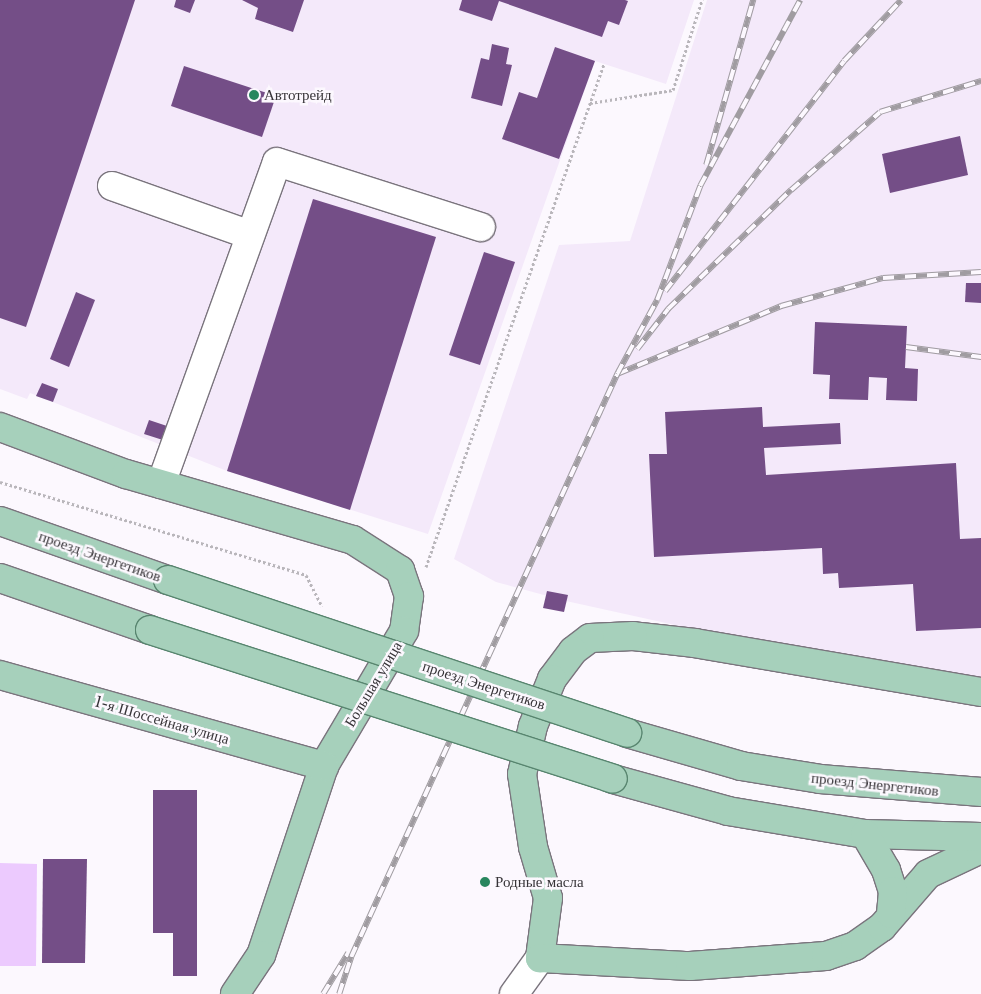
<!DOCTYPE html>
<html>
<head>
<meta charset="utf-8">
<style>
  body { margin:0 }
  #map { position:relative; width:981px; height:994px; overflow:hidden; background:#fcf8fe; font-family:"Libre Baskerville",serif }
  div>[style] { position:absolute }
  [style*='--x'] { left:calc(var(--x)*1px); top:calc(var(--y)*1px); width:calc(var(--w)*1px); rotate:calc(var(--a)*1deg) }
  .built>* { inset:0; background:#f4e9fa }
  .water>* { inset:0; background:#eccafe }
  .building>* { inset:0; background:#744e87 }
  .path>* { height:3px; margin-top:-1.5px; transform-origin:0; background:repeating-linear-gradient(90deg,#b9b6bb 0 2.5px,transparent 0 5px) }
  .roads { filter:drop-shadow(1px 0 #7a747d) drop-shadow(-1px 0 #7a747d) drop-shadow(0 1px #7a747d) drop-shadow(0 -1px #7a747d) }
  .minor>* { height:28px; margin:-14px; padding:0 14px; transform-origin:14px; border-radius:14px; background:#fff }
  .major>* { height:28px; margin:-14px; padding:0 14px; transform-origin:14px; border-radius:14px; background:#a6d0bb }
  .rail>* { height:5.5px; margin-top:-2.75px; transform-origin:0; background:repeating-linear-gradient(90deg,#fcf8fe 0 11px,#a09ca1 0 22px); box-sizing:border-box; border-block:1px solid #a09ca1 }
  .bridges { filter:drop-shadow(1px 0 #58856f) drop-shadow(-1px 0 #58856f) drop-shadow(0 1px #58856f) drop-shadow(0 -1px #58856f) }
  .major-bridge>* { height:28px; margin:-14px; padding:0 14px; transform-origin:14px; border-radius:14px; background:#a6d0bb }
  .dots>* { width:14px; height:14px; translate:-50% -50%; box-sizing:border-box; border:2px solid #fcf8fe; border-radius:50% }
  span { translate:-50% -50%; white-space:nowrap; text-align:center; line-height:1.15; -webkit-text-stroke:5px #fcf8fe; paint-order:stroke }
  .poi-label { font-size:15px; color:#373438 }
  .left { translate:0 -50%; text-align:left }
  .street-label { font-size:15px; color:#373438 }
</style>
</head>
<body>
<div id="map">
  <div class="built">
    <div style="clip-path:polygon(0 0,694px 0,666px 84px,595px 61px,428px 534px,227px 471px,30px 393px,27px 399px,0 389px)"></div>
    <div style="clip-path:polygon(707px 0,981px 0,981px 681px,743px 640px,566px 601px,496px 582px,454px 559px,559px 245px,630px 241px)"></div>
  </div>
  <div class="water">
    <div style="clip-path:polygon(0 863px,37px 864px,36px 966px,0 966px)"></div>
  </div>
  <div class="building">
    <div style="clip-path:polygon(0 0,135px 0,26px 327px,0 318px)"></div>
    <div style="clip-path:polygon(176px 0,195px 0,190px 13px,174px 7px)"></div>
    <div style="clip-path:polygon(242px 0,304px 0,293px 32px,255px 19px,258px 8px)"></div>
    <div style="clip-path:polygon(462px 0,625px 0,628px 1px,619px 25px,608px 21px,602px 37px,499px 1px,492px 21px,459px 10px)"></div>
    <div style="clip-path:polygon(492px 44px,509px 48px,506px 64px,512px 65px,502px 106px,471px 98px,481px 58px,489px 60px)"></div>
    <div style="clip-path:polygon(555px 47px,595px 61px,559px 159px,502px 139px,519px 92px,537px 98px)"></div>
    <div style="clip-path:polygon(184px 66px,276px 96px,262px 137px,171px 106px)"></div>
    <div style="clip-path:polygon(960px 136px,968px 175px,890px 193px,882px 154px)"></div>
    <div style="clip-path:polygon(313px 199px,436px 237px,350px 510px,227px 471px)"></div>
    <div style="clip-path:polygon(484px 252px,515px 262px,480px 365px,449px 355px)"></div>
    <div style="clip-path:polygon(966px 283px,981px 283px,981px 303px,965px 302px)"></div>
    <div style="clip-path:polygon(76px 292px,95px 300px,69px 367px,50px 359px)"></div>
    <div style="clip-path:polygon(815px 322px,907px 326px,905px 368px,918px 369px,917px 401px,886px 400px,887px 378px,869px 377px,868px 400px,829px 399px,830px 375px,813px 374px)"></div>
    <div style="clip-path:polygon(42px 383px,58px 389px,53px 402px,36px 396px)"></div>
    <div style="clip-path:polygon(762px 407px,763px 427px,840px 423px,841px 444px,764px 448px,766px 475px,956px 463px,960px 539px,981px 538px,981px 628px,916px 631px,913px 584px,839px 588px,838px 573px,823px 574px,822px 548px,654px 557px,649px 454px,667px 454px,665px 412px)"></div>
    <div style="clip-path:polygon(149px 420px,170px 427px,166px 441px,144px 434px)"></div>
    <div style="clip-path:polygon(547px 591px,568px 595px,564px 612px,543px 608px)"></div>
    <div style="clip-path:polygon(153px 790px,197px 790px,197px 976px,173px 976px,173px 933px,153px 933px)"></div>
    <div style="clip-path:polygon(43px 859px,87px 859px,85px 963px,42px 963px)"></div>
  </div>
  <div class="path">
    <div style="--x:590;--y:103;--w:84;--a:-8.9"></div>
    <div style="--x:673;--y:90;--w:95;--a:-72.1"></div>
    <div style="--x:0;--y:482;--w:320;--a:16.9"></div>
    <div style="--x:306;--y:575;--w:35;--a:63"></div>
    <div style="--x:426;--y:567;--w:534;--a:-70.51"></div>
  </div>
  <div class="roads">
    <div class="minor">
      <div style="--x:112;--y:186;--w:146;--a:19.5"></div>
      <div style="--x:161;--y:484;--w:342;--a:-70.2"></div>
      <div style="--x:277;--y:162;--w:214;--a:17.7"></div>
      <div style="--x:514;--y:994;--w:44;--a:-54.2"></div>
    </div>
    <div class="major">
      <div style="--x:0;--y:427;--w:134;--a:20.5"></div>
      <div style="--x:126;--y:474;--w:236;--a:16.2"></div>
      <div style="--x:353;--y:540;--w:56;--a:32.6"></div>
      <div style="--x:400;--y:570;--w:28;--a:71"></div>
      <div style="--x:409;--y:596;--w:35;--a:98"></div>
      <div style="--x:404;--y:631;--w:157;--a:120.7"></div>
      <div style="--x:324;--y:766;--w:199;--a:108.4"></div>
      <div style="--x:261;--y:955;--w:47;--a:123.7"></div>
      <div style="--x:0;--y:521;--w:178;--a:19.4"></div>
      <div style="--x:0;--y:578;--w:159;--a:19.1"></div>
      <div style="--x:0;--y:675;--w:337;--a:15.7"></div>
      <div style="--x:981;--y:692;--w:290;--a:-170.3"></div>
      <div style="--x:695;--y:643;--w:62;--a:-173.6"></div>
      <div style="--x:633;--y:636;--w:43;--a:177.3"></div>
      <div style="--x:590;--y:638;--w:21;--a:143"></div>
      <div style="--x:573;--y:651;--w:35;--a:127"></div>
      <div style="--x:552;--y:679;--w:51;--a:112"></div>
      <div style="--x:533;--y:726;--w:49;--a:102.9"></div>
      <div style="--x:522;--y:774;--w:74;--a:81.4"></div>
      <div style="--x:533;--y:847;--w:53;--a:73.6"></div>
      <div style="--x:548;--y:898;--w:61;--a:97.6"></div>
      <div style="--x:540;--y:958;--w:150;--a:3.1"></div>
      <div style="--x:690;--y:966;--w:136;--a:-4.2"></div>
      <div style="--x:826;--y:956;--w:31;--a:-19"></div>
      <div style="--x:855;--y:946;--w:33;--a:-35"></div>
      <div style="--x:882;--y:927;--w:70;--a:-49"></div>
      <div style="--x:928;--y:874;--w:59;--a:-25.3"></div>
      <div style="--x:627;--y:733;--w:119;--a:16.1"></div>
      <div style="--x:741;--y:766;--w:80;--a:9.3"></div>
      <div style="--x:820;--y:779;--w:162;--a:4.6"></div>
      <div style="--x:613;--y:779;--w:119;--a:15.5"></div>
      <div style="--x:728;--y:811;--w:139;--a:9.5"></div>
      <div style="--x:865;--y:834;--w:116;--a:1.5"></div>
      <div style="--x:865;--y:834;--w:42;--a:59.7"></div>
      <div style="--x:886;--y:870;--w:22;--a:72"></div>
      <div style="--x:893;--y:891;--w:23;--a:95"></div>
    </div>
  </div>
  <div class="rail">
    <div style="--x:706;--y:165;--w:172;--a:-74.1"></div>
    <div style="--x:665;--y:291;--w:291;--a:-52.1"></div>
    <div style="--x:844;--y:61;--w:83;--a:-46.9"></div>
    <div style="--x:906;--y:347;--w:76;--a:7.6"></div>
    <div style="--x:637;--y:349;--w:51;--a:-52.2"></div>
    <div style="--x:668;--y:309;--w:171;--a:-44.1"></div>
    <div style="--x:791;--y:190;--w:118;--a:-41.2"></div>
    <div style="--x:880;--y:112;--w:106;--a:-17.1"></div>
    <div style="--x:617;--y:374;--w:178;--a:-22.5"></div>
    <div style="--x:781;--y:306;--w:106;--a:-15.4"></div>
    <div style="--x:883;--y:278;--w:98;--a:-3.5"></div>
    <div style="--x:323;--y:994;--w:48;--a:-58.6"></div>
    <div style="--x:339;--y:994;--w:39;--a:-72"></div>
    <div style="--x:351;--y:957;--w:641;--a:-65.47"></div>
    <div style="--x:617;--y:374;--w:84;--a:-61.6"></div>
    <div style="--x:657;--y:300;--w:122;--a:-69.3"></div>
    <div style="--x:700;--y:186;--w:211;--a:-61.7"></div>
  </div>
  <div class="bridges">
    <div class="major-bridge">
      <div style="--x:168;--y:580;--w:484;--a:18.4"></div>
      <div style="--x:150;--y:630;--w:486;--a:17.8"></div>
    </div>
  </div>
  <div class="dots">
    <div style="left:254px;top:95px;background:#28865e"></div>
    <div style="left:485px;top:882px;background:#28865e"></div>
  </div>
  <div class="poi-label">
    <span class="left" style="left:264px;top:95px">Автотрейд</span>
    <span class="left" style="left:495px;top:882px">Родные масла</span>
  </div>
  <div class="street-label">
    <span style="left:100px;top:556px;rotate:19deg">проезд Энергетиков</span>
    <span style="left:373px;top:684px;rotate:-59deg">Большая улица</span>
    <span style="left:484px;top:685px;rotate:18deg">проезд Энергетиков</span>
    <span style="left:162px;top:720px;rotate:16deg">1-я Шоссейная улица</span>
    <span style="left:875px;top:784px;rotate:6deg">проезд Энергетиков</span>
  </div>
</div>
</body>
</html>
